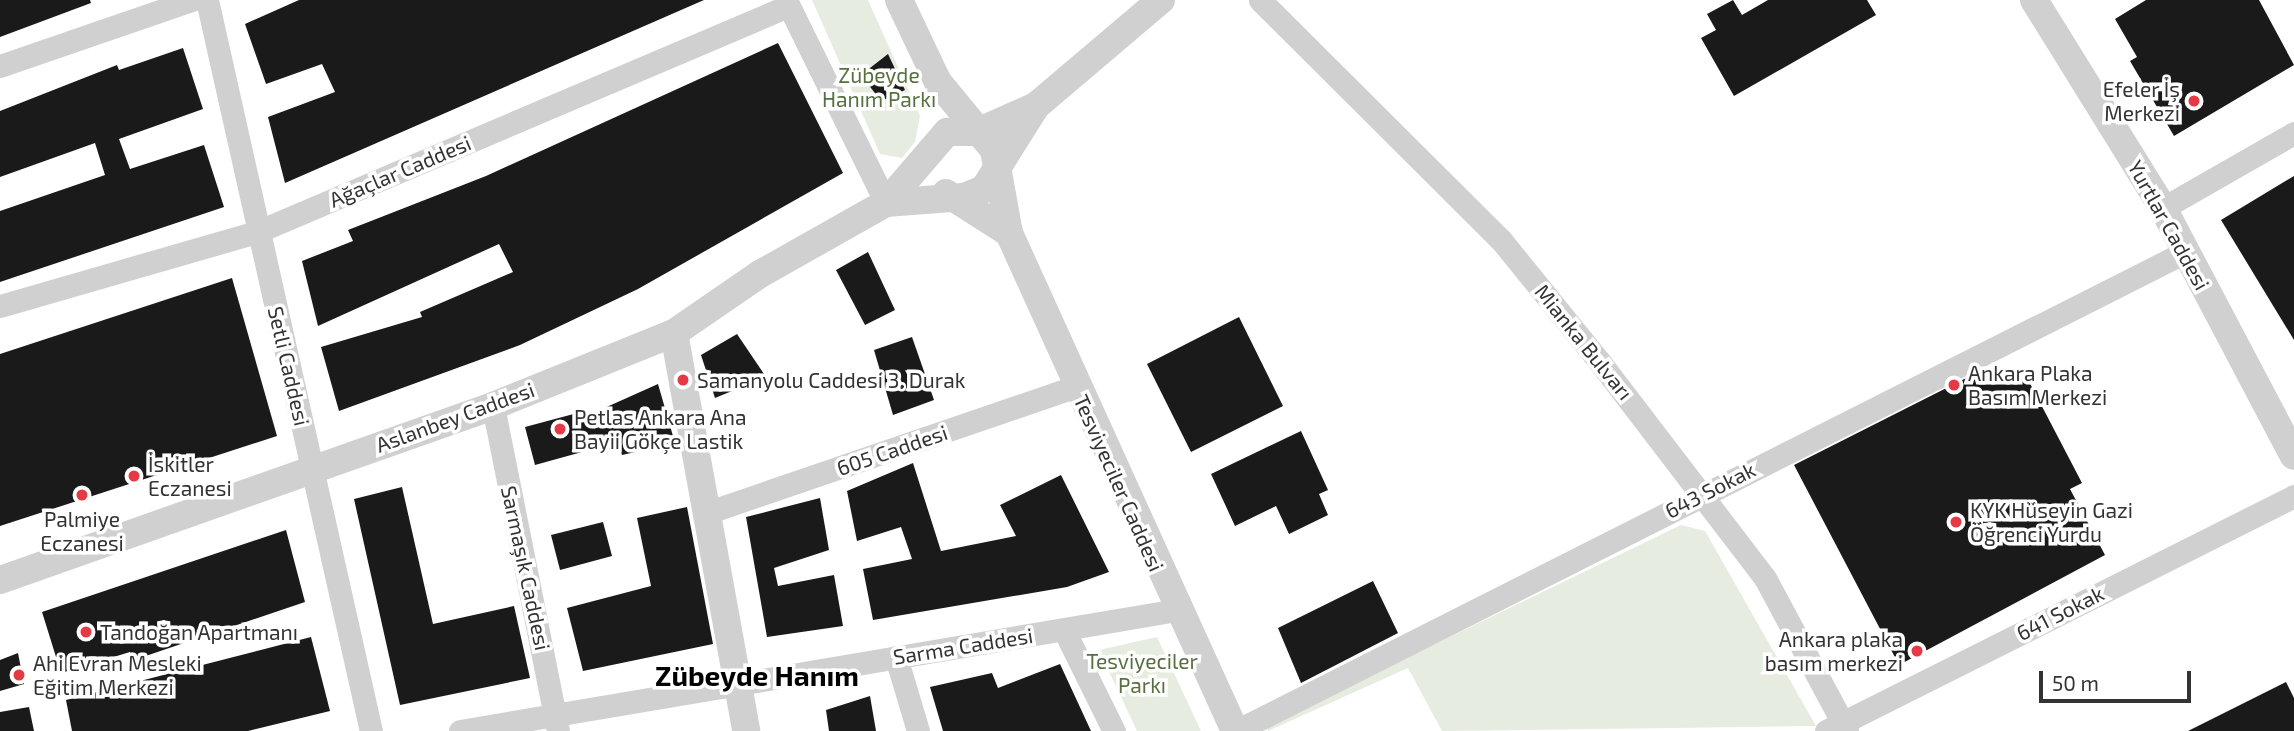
<!DOCTYPE html>
<html>
<head>
<meta charset="utf-8">
<style>
  body { margin:0 }
  #map { position:relative; width:2294px; height:731px; overflow:hidden; background:#fff; font-family:"Exo 2",sans-serif }
  div>[style] { position:absolute }
  [style*='--x'] { left:calc(var(--x)*1px); top:calc(var(--y)*1px); width:calc(var(--w)*1px); rotate:calc(var(--a)*1deg) }
  .green>* { inset:0; background:#e6ecdf }
  .building>* { inset:0; background:#1a1a1a }
  .minor>* { height:23px; margin:-11.5px; padding:0 11.5px; transform-origin:11.5px; border-radius:11.5px; background:#d0d0d0 }
  .tertiary>* { height:28px; margin:-14px; padding:0 14px; transform-origin:14px; border-radius:14px; background:#d0d0d0 }
  .dots>* { width:19px; height:19px; translate:-50% -50%; box-sizing:border-box; border:4px solid #fff; border-radius:50% }
  span { translate:-50% -50%; white-space:nowrap; text-align:center; line-height:1.15; -webkit-text-stroke:7px #fff; paint-order:stroke }
  .park-label { font-size:21px; color:#56703f }
  .poi-label { font-size:21px; color:#333 }
  .right { translate:-100% -50%; text-align:right }
  .left { translate:0 -50%; text-align:left }
  .street-label { font-size:21px; color:#333 }
  .district-label { font-size:28px; color:#000; font-weight:700 }
  .scale { position:absolute; left:2039px; top:671px; width:152px; height:32px; box-sizing:border-box; border:4px solid #333; border-top:0; padding-left:9px; font-size:21px; line-height:24px; white-space:nowrap; color:#333; -webkit-text-stroke:5px #fff; paint-order:stroke }
</style>
</head>
<body>
<div id="map">
  <div class="green">
    <div style="clip-path:polygon(812px 0,868px 0,920px 116px,915px 142px,902px 158px,880px 154px)"></div>
    <div style="clip-path:polygon(1681px 525px,1705px 531px,1816px 726px,1442px 731px,1408px 668px,1268px 731px,1266px 726px)"></div>
    <div style="clip-path:polygon(1157px 637px,1201px 731px,1137px 731px,1099px 650px)"></div>
  </div>
  <div class="building">
    <div style="clip-path:polygon(0 0,90px 0,91px 3px,0 37px)"></div>
    <div style="clip-path:polygon(299px 0,704px 0,285px 183px,268px 117px,335px 92px,322px 64px,266px 84px,245px 24px)"></div>
    <div style="clip-path:polygon(1733px 0,1742px 15px,1768px 0,1867px 0,1876px 15px,1734px 96px,1701px 38px,1716px 30px,1707px 14px)"></div>
    <div style="clip-path:polygon(2146px 0,2259px 0,2294px 65px,2174px 136px,2130px 61px,2137px 57px,2115px 19px)"></div>
    <div style="clip-path:polygon(778px 43px,843px 173px,638px 289px,520px 345px,339px 411px,321px 347px,422px 317px,420px 312px,513px 272px,499px 244px,318px 326px,302px 261px,353px 241px,348px 230px,486px 176px)"></div>
    <div style="clip-path:polygon(183px 48px,203px 109px,119px 139px,130px 169px,204px 145px,224px 207px,0 282px,0 211px,105px 175px,95px 143px,0 177px,0 111px,117px 65px,119px 70px)"></div>
    <div style="clip-path:polygon(888px 54px,905px 90px,881px 101px,861px 75px)"></div>
    <div style="clip-path:polygon(2294px 176px,2294px 340px,2221px 220px)"></div>
    <div style="clip-path:polygon(868px 252px,895px 310px,865px 325px,836px 270px)"></div>
    <div style="clip-path:polygon(232px 278px,277px 436px,0 526px,0 354px)"></div>
    <div style="clip-path:polygon(1239px 317px,1283px 406px,1191px 452px,1147px 364px)"></div>
    <div style="clip-path:polygon(737px 334px,766px 377px,715px 398px,701px 355px)"></div>
    <div style="clip-path:polygon(912px 337px,934px 400px,893px 415px,874px 350px)"></div>
    <div style="clip-path:polygon(1986px 368px,2006px 380px,2023px 370px,2082px 483px,2070px 489px,2105px 555px,1899px 665px,1794px 465px)"></div>
    <div style="clip-path:polygon(658px 384px,675px 443px,622px 455px,618px 442px,535px 465px,525px 427px,581px 412px,582px 418px)"></div>
    <div style="clip-path:polygon(1301px 431px,1328px 490px,1319px 494px,1328px 515px,1289px 534px,1276px 506px,1235px 526px,1211px 474px)"></div>
    <div style="clip-path:polygon(913px 463px,941px 551px,1016px 536px,1000px 505px,1061px 475px,1109px 572px,1067px 587px,873px 620px,863px 569px,912px 559px,901px 527px,857px 541px,847px 491px)"></div>
    <div style="clip-path:polygon(402px 487px,433px 624px,514px 606px,530px 678px,400px 705px,354px 499px)"></div>
    <div style="clip-path:polygon(820px 498px,829px 550px,774px 568px,778px 586px,834px 575px,843px 626px,767px 637px,746px 517px)"></div>
    <div style="clip-path:polygon(687px 507px,713px 644px,583px 671px,567px 608px,651px 586px,637px 518px)"></div>
    <div style="clip-path:polygon(603px 522px,612px 556px,560px 570px,551px 535px)"></div>
    <div style="clip-path:polygon(286px 530px,305px 602px,131px 661px,130px 652px,61px 673px,42px 612px)"></div>
    <div style="clip-path:polygon(1373px 581px,1398px 633px,1301px 683px,1278px 628px)"></div>
    <div style="clip-path:polygon(311px 637px,330px 711px,248px 731px,72px 731px,66px 700px)"></div>
    <div style="clip-path:polygon(18px 653px,24px 684px,0 691px,0 660px)"></div>
    <div style="clip-path:polygon(1060px 664px,1091px 731px,943px 731px,930px 687px,992px 673px,998px 688px)"></div>
    <div style="clip-path:polygon(2286px 682px,2294px 698px,2294px 731px,2188px 731px)"></div>
    <div style="clip-path:polygon(870px 696px,876px 731px,829px 731px,826px 710px)"></div>
    <div style="clip-path:polygon(29px 707px,34px 731px,0 731px,0 712px)"></div>
  </div>
  <div class="minor">
    <div style="--x:207;--y:0;--w:749;--a:77.36"></div>
    <div style="--x:786;--y:0;--w:226;--a:63.8"></div>
    <div style="--x:1260;--y:0;--w:340;--a:44.9"></div>
    <div style="--x:1501;--y:240;--w:156;--a:51"></div>
    <div style="--x:1599;--y:361;--w:273;--a:52.6"></div>
    <div style="--x:1765;--y:578;--w:174;--a:61.8"></div>
    <div style="--x:0;--y:66;--w:203;--a:-19"></div>
    <div style="--x:2163;--y:208;--w:151;--a:-29.8"></div>
    <div style="--x:0;--y:306;--w:267;--a:-16.1"></div>
    <div style="--x:257;--y:232;--w:577;--a:-23.06"></div>
    <div style="--x:493;--y:406;--w:331;--a:78.7"></div>
    <div style="--x:709;--y:512;--w:387;--a:-18.9"></div>
    <div style="--x:1064;--y:630;--w:113;--a:63.7"></div>
    <div style="--x:896;--y:657;--w:77;--a:73.4"></div>
    <div style="--x:460;--y:731;--w:727;--a:-9.58"></div>
    <div style="--x:1236;--y:731;--w:1063;--a:-26.78"></div>
    <div style="--x:1826;--y:731;--w:524;--a:-26.66"></div>
  </div>
  <div class="tertiary">
    <div style="--x:899;--y:0;--w:91;--a:64.6"></div>
    <div style="--x:938;--y:82;--w:88;--a:50.5"></div>
    <div style="--x:994;--y:150;--w:84;--a:79.8"></div>
    <div style="--x:1009;--y:233;--w:547;--a:65.59"></div>
    <div style="--x:2034;--y:0;--w:245;--a:58.2"></div>
    <div style="--x:2163;--y:208;--w:280;--a:62.2"></div>
    <div style="--x:946;--y:193;--w:75;--a:32.4"></div>
    <div style="--x:886;--y:203;--w:78;--a:-4.4"></div>
    <div style="--x:964;--y:197;--w:22;--a:-22"></div>
    <div style="--x:984;--y:189;--w:98;--a:-57.9"></div>
    <div style="--x:674;--y:333;--w:404;--a:79.7"></div>
    <div style="--x:0;--y:580;--w:523;--a:-19.44"></div>
    <div style="--x:493;--y:406;--w:195;--a:-22"></div>
    <div style="--x:674;--y:333;--w:104;--a:-34.5"></div>
    <div style="--x:760;--y:274;--w:145;--a:-29.4"></div>
    <div style="--x:886;--y:203;--w:94;--a:-49.3"></div>
    <div style="--x:947;--y:132;--w:30;--a:0"></div>
    <div style="--x:977;--y:132;--w:64;--a:-23.8"></div>
    <div style="--x:1036;--y:106;--w:164;--a:-40.3"></div>
  </div>
  <div class="dots">
    <div style="left:2194px;top:101px;background:#e63946"></div>
    <div style="left:683px;top:380px;background:#e63946"></div>
    <div style="left:1954px;top:385px;background:#e63946"></div>
    <div style="left:560px;top:429px;background:#e63946"></div>
    <div style="left:134px;top:476px;background:#e63946"></div>
    <div style="left:82px;top:495px;background:#e63946"></div>
    <div style="left:1956px;top:522px;background:#e63946"></div>
    <div style="left:86px;top:632px;background:#e63946"></div>
    <div style="left:1917px;top:651px;background:#e63946"></div>
    <div style="left:19px;top:675px;background:#e63946"></div>
  </div>
  <div class="park-label">
    <span style="left:879px;top:87px">Zübeyde<br>Hanım Parkı</span>
    <span style="left:1142px;top:673px">Tesviyeciler<br>Parkı</span>
  </div>
  <div class="poi-label">
    <span class="right" style="left:2180px;top:101px">Efeler İş<br>Merkezi</span>
    <span class="left" style="left:1968px;top:385px">Ankara Plaka<br>Basım Merkezi</span>
    <span class="left" style="left:697px;top:380px">Samanyolu Caddesi 3. Durak</span>
    <span class="left" style="left:574px;top:429px">Petlas Ankara Ana<br>Bayii Gökçe Lastik</span>
    <span class="left" style="left:148px;top:476px">İskitler<br>Eczanesi</span>
    <span class="left" style="left:1970px;top:522px">KYK Hüseyin Gazi<br>Öğrenci Yurdu</span>
    <span style="left:82px;top:531px">Palmiye<br>Eczanesi</span>
    <span class="left" style="left:100px;top:632px">Tandoğan Apartmanı</span>
    <span class="right" style="left:1903px;top:651px">Ankara plaka<br>basım merkezi</span>
    <span class="left" style="left:33px;top:675px">Ahi Evran Mesleki<br>Eğitim Merkezi</span>
  </div>
  <div class="street-label">
    <span style="left:400px;top:171px;rotate:-23deg">Ağaçlar Caddesi</span>
    <span style="left:2169px;top:225px;rotate:61deg">Yurtlar Caddesi</span>
    <span style="left:1584px;top:342px;rotate:51deg">Mianka Bulvarı</span>
    <span style="left:289px;top:366px;rotate:77deg">Setli Caddesi</span>
    <span style="left:455px;top:417px;rotate:-20deg">Aslanbey Caddesi</span>
    <span style="left:892px;top:450px;rotate:-19deg">605 Caddesi</span>
    <span style="left:1119px;top:483px;rotate:66deg">Tesviyeciler Caddesi</span>
    <span style="left:1710px;top:490px;rotate:-27deg">643 Sokak</span>
    <span style="left:526px;top:568px;rotate:78deg">Sarmaşık Caddesi</span>
    <span style="left:2060px;top:613px;rotate:-27deg">641 Sokak</span>
    <span style="left:963px;top:646px;rotate:-9deg">Sarma Caddesi</span>
  </div>
  <div class="district-label">
    <span style="left:757px;top:675px">Zübeyde Hanım</span>
  </div>
  <div class="scale">50 m</div>
</div>
</body>
</html>
